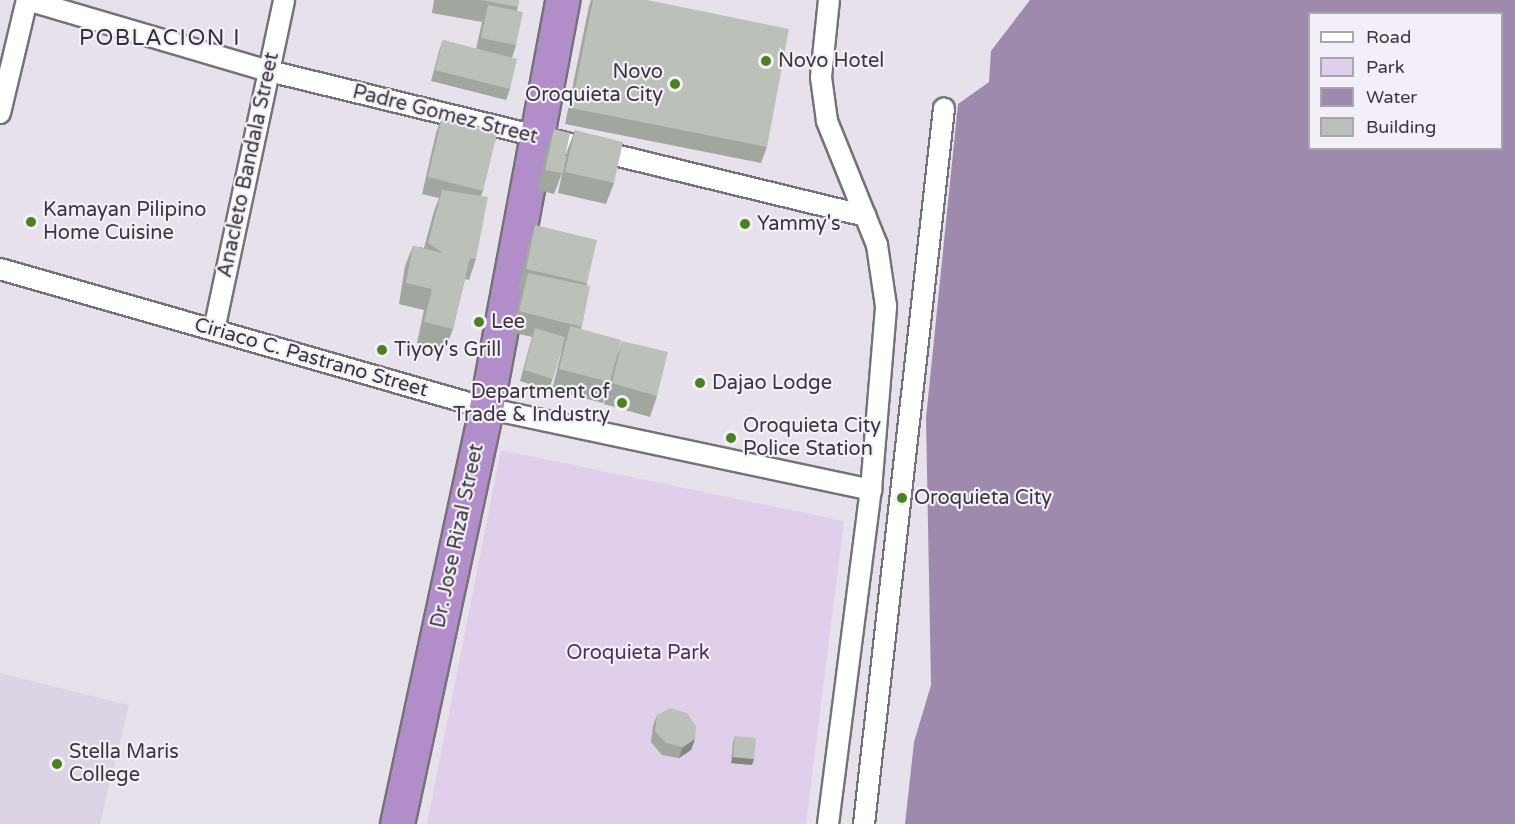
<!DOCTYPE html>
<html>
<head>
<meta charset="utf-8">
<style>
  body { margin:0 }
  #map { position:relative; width:1515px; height:824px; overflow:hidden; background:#e7e1ec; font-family:"Varela Round",sans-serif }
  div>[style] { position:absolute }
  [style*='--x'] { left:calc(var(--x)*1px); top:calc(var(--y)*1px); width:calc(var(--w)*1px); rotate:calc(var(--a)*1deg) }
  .built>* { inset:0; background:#dcd3e4 }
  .green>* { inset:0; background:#dfcfeb }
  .water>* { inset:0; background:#9e8aad }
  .roads { filter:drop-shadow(2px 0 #76717a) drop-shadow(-2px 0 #76717a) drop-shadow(0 2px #76717a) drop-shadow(0 -2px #76717a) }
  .street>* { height:20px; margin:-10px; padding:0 10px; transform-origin:10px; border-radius:10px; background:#fff }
  .highway>* { height:33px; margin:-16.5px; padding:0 16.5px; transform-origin:16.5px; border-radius:16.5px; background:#b18eca }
  .wall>* { inset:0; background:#a1a69e }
  .shaded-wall>* { inset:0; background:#838781 }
  .building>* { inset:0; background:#bbc1b8 }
  .dots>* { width:16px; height:16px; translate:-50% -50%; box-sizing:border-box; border:3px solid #f4eef9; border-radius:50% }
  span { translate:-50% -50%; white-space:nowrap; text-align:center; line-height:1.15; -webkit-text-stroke:4.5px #f4eef9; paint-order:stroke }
  .poi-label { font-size:20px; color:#39373b }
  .left { translate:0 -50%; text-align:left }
  .right { translate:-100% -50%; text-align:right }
  .street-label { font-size:20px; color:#39373b }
  .park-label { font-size:20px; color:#4d3160 }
  .quarter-label { font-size:22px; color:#343038; letter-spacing:1.5px }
  .legend { position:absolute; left:1308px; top:12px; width:195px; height:138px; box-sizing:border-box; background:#f4eef9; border:2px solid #a9a5ad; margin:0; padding:8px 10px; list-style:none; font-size:18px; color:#39373b }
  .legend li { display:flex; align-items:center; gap:12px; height:30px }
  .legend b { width:30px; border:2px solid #a9a5ad }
</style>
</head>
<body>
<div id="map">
  <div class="built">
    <div style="clip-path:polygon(0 673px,129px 705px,100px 824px,0 824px)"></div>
  </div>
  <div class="green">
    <div style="clip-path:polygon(501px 450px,844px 521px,806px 824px,427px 824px)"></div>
  </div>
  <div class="water">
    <div style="clip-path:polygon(evenodd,1030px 0,1515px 0,1515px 824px,905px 824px,914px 742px,931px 685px,926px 418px,958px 104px,989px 82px,991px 51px,1030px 0,1310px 14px,1502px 14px,1502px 148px,1310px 148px,1310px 14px)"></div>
  </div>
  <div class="roads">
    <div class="street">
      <div style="--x:27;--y:0;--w:252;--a:16.4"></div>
      <div style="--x:269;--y:71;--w:614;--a:13.65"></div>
      <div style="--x:0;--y:113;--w:116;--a:-76.6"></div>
      <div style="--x:0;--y:269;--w:505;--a:15.96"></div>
      <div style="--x:486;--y:408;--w:394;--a:12"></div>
      <div style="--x:214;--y:330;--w:337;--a:-78"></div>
      <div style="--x:828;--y:824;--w:337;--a:-82.7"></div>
      <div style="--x:871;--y:490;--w:185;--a:-85.3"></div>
      <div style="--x:886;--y:306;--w:62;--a:-98.4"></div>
      <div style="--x:877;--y:245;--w:134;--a:-112"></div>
      <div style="--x:827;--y:121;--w:44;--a:-97.8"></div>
      <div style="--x:821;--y:77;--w:77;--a:-84.1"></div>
      <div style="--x:864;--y:824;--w:720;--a:-83.62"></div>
    </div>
    <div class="highway">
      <div style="--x:397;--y:824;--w:425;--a:-77.9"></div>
      <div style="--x:486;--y:408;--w:415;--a:-79.4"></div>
    </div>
  </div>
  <div class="wall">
    <div style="clip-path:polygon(434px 0,519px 0,517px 11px,516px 45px,512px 58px,510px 89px,506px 100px,431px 81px,439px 51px,443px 40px,476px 49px,482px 22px,432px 13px)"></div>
    <div style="clip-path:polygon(591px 0,647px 0,767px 147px,761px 163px,565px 124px,589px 6px)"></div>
    <div style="clip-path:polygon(442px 117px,483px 191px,481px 196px,476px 259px,469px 280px,465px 279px,453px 329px,445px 350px,417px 343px,424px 310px,399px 304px,405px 266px,413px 246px,424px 248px,434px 211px,439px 198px,422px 194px,436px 133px)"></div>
    <div style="clip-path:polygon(554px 129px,562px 173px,554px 194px,538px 190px,546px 150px)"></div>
    <div style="clip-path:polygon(575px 130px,614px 183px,606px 204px,558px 193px,567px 151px)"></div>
    <div style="clip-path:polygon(535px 225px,587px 283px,581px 329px,617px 355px,622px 341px,657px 396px,650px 417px,604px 404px,608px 387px,603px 403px,552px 390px,563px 345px,549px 390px,520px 381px,532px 337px,511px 332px,522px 290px,518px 289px,528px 246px)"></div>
    <div style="clip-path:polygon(657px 715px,695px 739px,691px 750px,679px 758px,662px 755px,651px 742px,653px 726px)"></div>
    <div style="clip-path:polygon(735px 736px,754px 759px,752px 765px,731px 763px,733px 742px)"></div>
  </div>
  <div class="shaded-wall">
    <div style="clip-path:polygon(695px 739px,691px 750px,679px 758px,683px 747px)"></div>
    <div style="clip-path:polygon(733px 757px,754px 759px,752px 765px,731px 763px)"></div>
  </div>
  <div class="building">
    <div style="clip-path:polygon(481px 0,519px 0,518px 7px)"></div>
    <div style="clip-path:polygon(593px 0,647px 0,789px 29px,767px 147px,571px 108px)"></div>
    <div style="clip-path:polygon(488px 5px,523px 12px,516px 45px,481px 38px)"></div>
    <div style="clip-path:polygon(443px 40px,517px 59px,510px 89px,435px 70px)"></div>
    <div style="clip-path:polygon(442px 117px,498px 130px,483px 191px,428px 177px)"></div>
    <div style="clip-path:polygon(554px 129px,570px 133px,562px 173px,545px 170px)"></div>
    <div style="clip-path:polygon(575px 130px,623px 142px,614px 183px,565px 172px)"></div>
    <div style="clip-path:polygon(442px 190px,488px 197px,476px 259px,470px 258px,453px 329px,424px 322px,432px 289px,406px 283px,413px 246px,443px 253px,428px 243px)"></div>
    <div style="clip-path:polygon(535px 225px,597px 240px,587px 283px,526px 269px)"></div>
    <div style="clip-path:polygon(528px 273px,590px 286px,582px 327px,519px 311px)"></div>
    <div style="clip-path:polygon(570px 326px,621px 340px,610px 382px,559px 369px)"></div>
    <div style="clip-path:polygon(535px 328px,565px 337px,553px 379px,524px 370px)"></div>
    <div style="clip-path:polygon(622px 341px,668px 352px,657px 396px,612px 383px)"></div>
    <div style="clip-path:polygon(670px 708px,687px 713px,696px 726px,695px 739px,683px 747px,666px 743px,655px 731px,657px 715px)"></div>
    <div style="clip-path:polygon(735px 736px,756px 738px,754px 759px,733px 757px)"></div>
  </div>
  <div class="dots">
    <div style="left:766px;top:61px;background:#4a831d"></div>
    <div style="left:675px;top:84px;background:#4a831d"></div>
    <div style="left:31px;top:222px;background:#4a831d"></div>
    <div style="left:745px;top:224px;background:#4a831d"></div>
    <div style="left:479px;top:322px;background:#4a831d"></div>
    <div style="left:382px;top:350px;background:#4a831d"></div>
    <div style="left:700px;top:383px;background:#4a831d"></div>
    <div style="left:622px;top:403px;background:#4a831d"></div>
    <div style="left:731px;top:438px;background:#4a831d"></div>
    <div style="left:902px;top:498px;background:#4a831d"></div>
    <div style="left:57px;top:764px;background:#4a831d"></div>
  </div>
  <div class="poi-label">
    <span class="left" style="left:778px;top:61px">Novo Hotel</span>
    <span class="right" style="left:663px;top:84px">Novo<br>Oroquieta City</span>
    <span class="left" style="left:43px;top:222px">Kamayan Pilipino<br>Home Cuisine</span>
    <span class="left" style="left:757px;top:224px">Yammy's</span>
    <span class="left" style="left:491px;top:322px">Lee</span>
    <span class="left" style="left:394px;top:350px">Tiyoy's Grill</span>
    <span class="left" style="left:712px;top:383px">Dajao Lodge</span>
    <span class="right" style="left:610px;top:404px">Department of<br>Trade &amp; Industry</span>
    <span class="left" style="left:743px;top:438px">Oroquieta City<br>Police Station</span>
    <span class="left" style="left:914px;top:498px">Oroquieta City</span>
    <span class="left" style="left:69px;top:764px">Stella Maris<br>College</span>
  </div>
  <div class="street-label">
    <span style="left:445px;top:115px;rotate:14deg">Padre Gomez Street</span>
    <span style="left:249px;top:165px;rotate:-78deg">Anacleto Bandala Street</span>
    <span style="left:311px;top:358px;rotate:16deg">Ciriaco C. Pastrano Street</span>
    <span style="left:458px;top:536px;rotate:-78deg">Dr. Jose Rizal Street</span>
  </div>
  <div class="park-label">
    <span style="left:638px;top:653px">Oroquieta Park</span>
  </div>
  <div class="quarter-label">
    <span style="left:160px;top:39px">POBLACION I</span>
  </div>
  <ul class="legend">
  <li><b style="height:8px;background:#fff"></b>Road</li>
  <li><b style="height:16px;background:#dfcfeb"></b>Park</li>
  <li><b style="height:16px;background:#9e8aad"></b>Water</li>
  <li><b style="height:16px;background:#bbc1b8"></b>Building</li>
  </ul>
</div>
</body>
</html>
